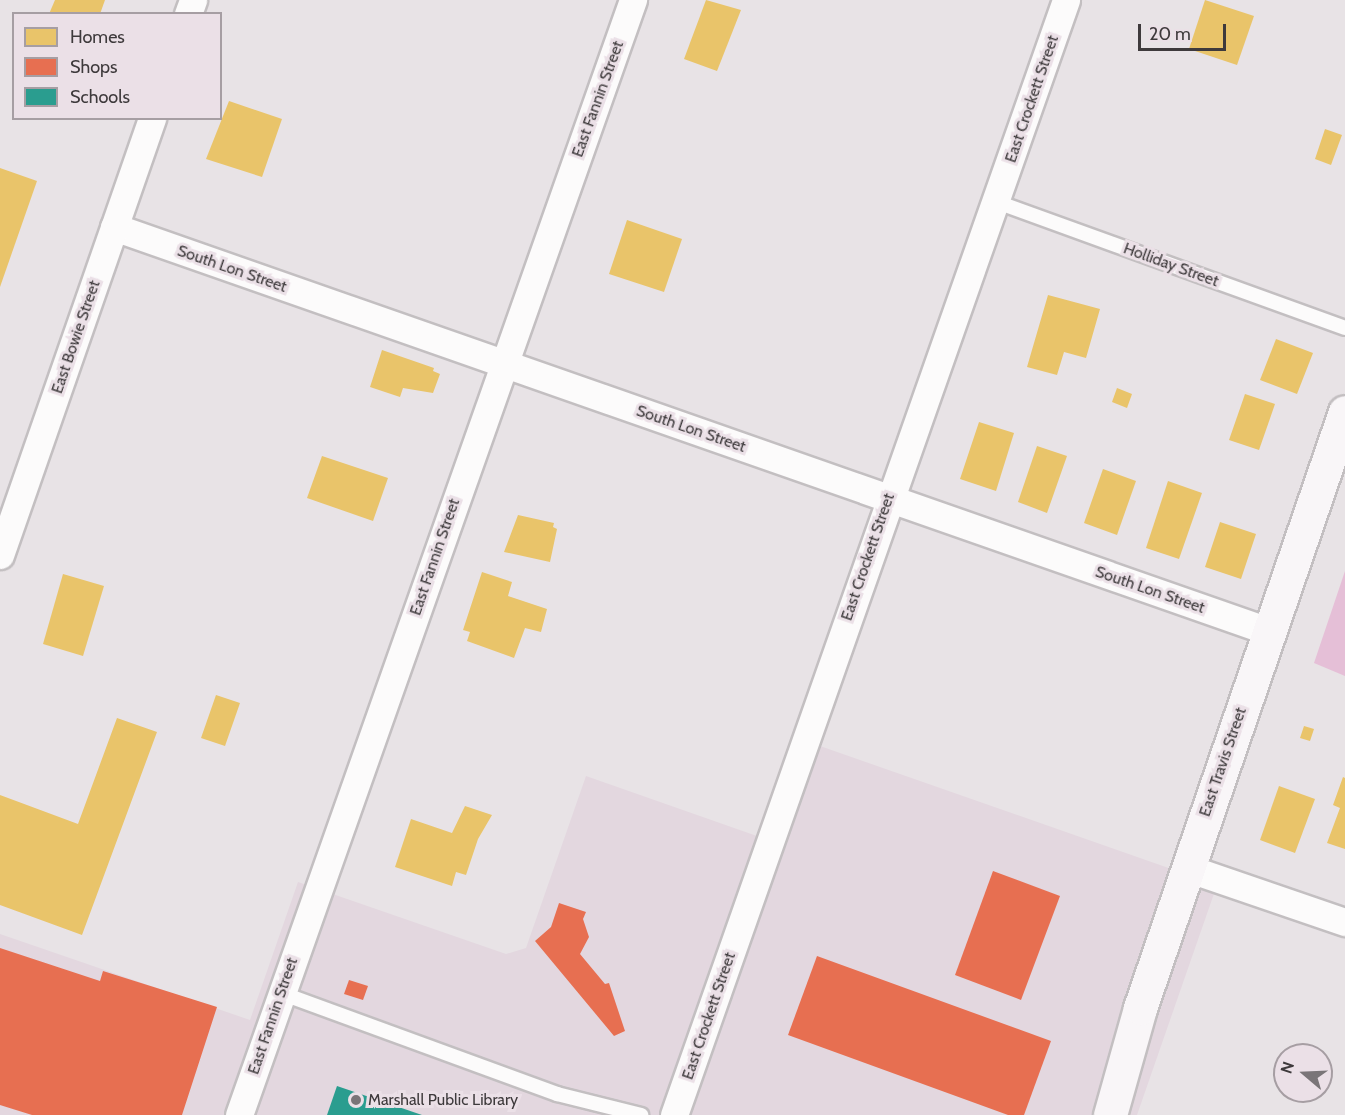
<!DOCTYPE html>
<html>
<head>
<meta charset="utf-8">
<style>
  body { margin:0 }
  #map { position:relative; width:1345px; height:1115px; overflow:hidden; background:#e8e3e6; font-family:Cabin,sans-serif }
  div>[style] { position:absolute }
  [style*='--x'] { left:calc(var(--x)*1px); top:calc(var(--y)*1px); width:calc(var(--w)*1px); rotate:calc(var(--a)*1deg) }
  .built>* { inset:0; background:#e3d7df }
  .green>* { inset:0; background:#e5bfd7 }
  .homes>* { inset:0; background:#e9c46a }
  .shops>* { inset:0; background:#e76f51 }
  .schools>* { inset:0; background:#2a9d8f }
  .roads { filter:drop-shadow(2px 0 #c3bfc1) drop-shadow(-2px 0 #c3bfc1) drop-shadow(0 2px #c3bfc1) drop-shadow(0 -2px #c3bfc1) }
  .lane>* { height:14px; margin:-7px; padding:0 7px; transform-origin:7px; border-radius:7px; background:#fcfbfb }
  .street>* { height:27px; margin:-13.5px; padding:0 13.5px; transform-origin:13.5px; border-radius:13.5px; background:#fcfbfb }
  .secondary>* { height:33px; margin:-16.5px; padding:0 16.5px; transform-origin:16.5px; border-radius:16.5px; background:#f9f6f8 }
  .dots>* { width:16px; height:16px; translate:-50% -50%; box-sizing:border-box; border:3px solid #ebe0e7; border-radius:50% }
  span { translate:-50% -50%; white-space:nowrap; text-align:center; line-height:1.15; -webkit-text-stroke:6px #ebe0e7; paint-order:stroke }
  .street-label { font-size:16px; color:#3e3a3c }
  .poi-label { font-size:16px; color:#3e3a3c }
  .left { translate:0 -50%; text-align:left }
  .legend { position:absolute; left:12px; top:12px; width:210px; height:108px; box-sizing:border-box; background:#ebe0e7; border:2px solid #a69ea3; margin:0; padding:8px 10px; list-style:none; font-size:18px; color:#3e3a3c }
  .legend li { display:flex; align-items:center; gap:12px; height:30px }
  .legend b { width:30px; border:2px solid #a69ea3 }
  .north { position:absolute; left:1273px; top:1043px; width:60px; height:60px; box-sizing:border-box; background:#ebe0e7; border:2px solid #a69ea3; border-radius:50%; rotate:289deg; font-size:16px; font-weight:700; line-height:24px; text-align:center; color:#3e3a3c }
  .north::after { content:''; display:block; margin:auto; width:21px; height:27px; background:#7a7578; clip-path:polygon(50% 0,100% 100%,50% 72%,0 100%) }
  .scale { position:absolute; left:1138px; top:24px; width:88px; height:27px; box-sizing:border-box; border:3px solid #3e3a3c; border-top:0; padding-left:8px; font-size:18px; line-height:21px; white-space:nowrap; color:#3e3a3c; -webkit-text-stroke:4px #ebe0e7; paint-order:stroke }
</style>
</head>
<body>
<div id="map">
  <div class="built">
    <div style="clip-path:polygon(820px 746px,1217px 885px,1137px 1115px,0 1115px,0 934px,250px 1020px,298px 882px,506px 954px,526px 948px,586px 776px,785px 846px)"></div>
  </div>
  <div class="green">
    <div style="clip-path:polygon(1345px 571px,1345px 676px,1314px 663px)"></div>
  </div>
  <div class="homes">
    <div style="clip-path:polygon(55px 0,105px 0,100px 14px,49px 14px)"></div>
    <div style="clip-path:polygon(706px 0,741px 10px,717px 71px,684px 59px)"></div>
    <div style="clip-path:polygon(1205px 0,1254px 16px,1237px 65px,1189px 49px)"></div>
    <div style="clip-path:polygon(229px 101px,282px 119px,262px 177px,206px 159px)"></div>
    <div style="clip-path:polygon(1325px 129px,1342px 135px,1331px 165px,1315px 159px)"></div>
    <div style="clip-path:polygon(0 168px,37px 181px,0 287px)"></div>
    <div style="clip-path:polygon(627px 220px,682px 239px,664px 292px,609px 274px)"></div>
    <div style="clip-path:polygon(1048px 295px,1100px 309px,1086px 358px,1064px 352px,1057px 375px,1027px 367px)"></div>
    <div style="clip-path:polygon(1276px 339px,1313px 353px,1297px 394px,1260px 380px)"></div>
    <div style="clip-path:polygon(382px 350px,434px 368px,433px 371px,440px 374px,433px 393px,403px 388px,400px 397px,370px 387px)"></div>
    <div style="clip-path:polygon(1117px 388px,1132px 394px,1127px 408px,1112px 402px)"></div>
    <div style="clip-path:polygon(1245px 394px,1275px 404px,1259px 450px,1229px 440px)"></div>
    <div style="clip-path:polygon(979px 422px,1014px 433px,996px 491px,960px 479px)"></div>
    <div style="clip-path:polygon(1037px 446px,1067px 456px,1047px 513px,1018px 502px)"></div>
    <div style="clip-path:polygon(322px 456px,388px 478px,373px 521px,307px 498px)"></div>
    <div style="clip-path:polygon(1103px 469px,1136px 481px,1117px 535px,1084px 523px)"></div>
    <div style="clip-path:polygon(1168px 481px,1202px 493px,1179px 559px,1146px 548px)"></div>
    <div style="clip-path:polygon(518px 515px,554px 523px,553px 527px,557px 529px,550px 562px,504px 552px)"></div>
    <div style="clip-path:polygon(1220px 522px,1256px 534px,1241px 579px,1205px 567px)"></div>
    <div style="clip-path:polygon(482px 572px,512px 582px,508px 596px,547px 609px,541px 632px,525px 628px,514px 658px,467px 641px,470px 632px,463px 630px)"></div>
    <div style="clip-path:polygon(63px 574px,104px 586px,83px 656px,43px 644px)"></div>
    <div style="clip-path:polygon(216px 695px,240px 703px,225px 746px,201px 738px)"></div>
    <div style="clip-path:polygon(117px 718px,157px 732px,82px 935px,0 905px,0 795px,78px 824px)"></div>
    <div style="clip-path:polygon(1304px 726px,1314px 729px,1310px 741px,1300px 738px)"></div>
    <div style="clip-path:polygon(1343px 777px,1345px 778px,1345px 849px,1327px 843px,1340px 808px,1333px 805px)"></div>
    <div style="clip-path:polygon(1279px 786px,1315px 799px,1295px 853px,1260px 840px)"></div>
    <div style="clip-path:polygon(465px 806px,492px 815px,478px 839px,466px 875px,456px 872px,452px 886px,395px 867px,411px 819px,452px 833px)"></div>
  </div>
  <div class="shops">
    <div style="clip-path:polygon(993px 871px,1060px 896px,1021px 1000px,955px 975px)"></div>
    <div style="clip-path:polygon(559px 903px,586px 912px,583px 919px,589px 937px,580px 954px,605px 984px,609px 983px,625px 1031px,614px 1036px,535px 941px,551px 927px)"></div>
    <div style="clip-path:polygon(0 948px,100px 981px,103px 971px,217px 1007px,182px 1115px,32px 1115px,0 1105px)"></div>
    <div style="clip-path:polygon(817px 956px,1051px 1041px,1024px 1115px,1008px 1115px,788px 1035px)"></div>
    <div style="clip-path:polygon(349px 980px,368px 986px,363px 1000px,344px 994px)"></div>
  </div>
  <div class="schools">
    <div style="clip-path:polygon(337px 1086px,422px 1115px,327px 1115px)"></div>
  </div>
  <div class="roads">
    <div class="lane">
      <div style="--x:997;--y:202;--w:370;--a:19.9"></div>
      <div style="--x:281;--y:993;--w:294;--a:20.1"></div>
      <div style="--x:557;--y:1094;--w:87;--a:14"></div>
    </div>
    <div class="street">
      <div style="--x:188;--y:14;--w:15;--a:-70"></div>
      <div style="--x:114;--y:227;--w:1223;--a:19.29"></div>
      <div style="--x:0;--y:555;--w:463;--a:-70.8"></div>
      <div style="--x:1187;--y:868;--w:167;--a:18.9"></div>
      <div style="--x:239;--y:1115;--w:1183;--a:-70.54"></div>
      <div style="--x:674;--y:1115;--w:1182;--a:-70.63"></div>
    </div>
    <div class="secondary">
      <div style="--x:1110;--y:1115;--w:111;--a:-74.3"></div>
      <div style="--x:1140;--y:1008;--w:630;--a:-71.02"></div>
    </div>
  </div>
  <div class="dots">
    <div style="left:356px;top:1100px;background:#7a7578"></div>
  </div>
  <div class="street-label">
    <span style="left:598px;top:99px;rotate:-70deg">East Fannin Street</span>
    <span style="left:1032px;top:99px;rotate:-71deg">East Crockett Street</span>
    <span style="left:1171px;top:265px;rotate:20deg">Holliday Street</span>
    <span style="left:232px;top:269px;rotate:19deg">South Lon Street</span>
    <span style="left:76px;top:337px;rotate:-71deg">East Bowie Street</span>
    <span style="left:691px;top:429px;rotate:19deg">South Lon Street</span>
    <span style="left:435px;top:557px;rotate:-71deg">East Fannin Street</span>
    <span style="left:868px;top:557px;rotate:-71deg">East Crockett Street</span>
    <span style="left:1150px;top:590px;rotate:19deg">South Lon Street</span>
    <span style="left:1223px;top:762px;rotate:-71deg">East Travis Street</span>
    <span style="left:273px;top:1016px;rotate:-71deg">East Fannin Street</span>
    <span style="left:709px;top:1016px;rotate:-71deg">East Crockett Street</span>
  </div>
  <div class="poi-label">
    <span class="left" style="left:368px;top:1100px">Marshall Public Library</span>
  </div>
  <ul class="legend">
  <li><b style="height:16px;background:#e9c46a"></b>Homes</li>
  <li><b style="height:16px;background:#e76f51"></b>Shops</li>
  <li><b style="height:16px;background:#2a9d8f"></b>Schools</li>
  </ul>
  <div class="north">N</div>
  <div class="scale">20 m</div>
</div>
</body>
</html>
